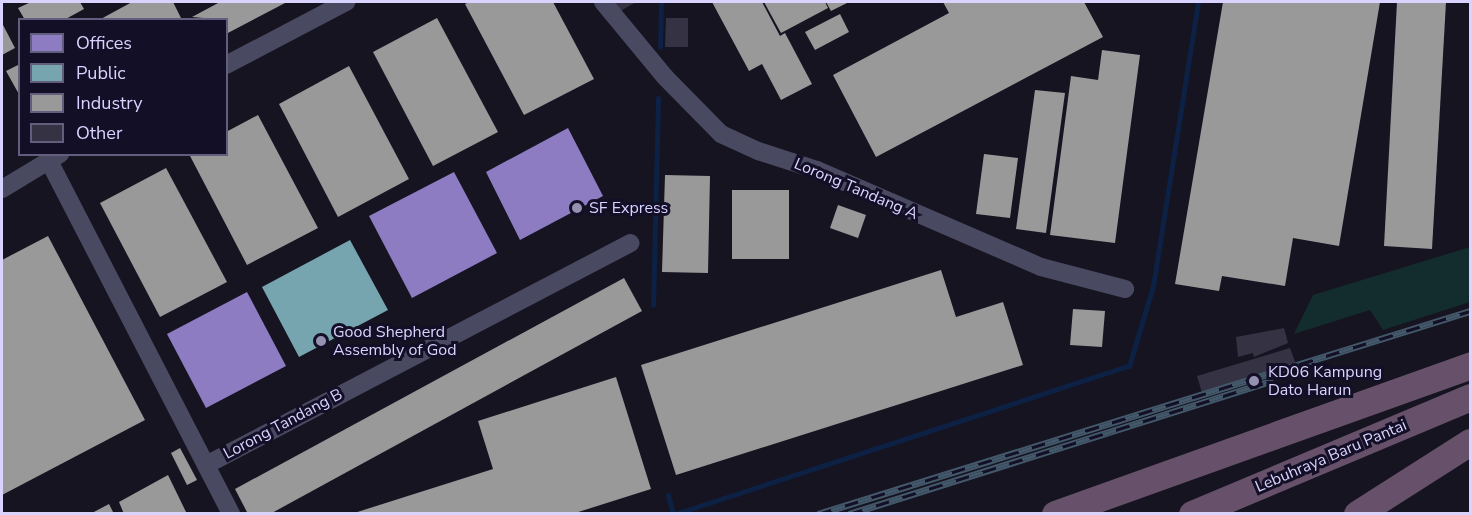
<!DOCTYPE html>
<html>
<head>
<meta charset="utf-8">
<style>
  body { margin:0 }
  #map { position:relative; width:1472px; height:515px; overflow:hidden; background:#161421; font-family:"Nunito Sans",sans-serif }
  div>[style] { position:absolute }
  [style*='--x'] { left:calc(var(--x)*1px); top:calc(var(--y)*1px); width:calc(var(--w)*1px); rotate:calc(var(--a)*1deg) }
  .green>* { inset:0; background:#132c2d }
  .offices>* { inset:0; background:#8e7cc3 }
  .public>* { inset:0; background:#76a5af }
  .industry>* { inset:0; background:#999 }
  .stream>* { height:5px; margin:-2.5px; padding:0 2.5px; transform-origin:2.5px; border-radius:2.5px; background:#0d2144 }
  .building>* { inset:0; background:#343243 }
  .minor>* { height:18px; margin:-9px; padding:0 9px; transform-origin:9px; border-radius:9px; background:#4a4962 }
  .highway>* { height:27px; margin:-13.5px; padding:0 13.5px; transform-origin:13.5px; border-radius:13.5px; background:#67516a }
  .rail>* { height:7px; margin-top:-3.5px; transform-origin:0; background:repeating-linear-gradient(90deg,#130f26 0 14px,#43596b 0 28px); box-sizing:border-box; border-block:2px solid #43596b }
  .dots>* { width:16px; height:16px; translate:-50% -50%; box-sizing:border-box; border:3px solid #130f26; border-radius:50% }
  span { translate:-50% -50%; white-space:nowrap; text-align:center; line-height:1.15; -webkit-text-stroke:6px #130f26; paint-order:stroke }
  .street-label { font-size:16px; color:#d9d4ff }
  .poi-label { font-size:16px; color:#d9d4ff }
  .left { translate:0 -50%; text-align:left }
  .frame { position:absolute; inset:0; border:3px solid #d9d4ff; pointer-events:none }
  .legend { position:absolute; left:18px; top:18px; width:210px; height:138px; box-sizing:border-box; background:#130f26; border:2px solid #625e7d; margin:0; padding:8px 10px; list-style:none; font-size:18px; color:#d9d4ff }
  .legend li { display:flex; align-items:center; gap:12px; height:30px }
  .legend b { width:30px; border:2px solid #625e7d }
</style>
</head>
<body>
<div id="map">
  <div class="green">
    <div style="clip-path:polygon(1470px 247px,1470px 302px,1383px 330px,1370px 310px,1294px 334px,1313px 295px)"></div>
  </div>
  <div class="offices">
    <div style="clip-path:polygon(568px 128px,603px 196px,520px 240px,486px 172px)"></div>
    <div style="clip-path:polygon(454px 172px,497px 253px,412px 298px,369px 216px)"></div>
    <div style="clip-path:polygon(247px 292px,286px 366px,206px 408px,167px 334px)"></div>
  </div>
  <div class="public">
    <div style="clip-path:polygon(350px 240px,388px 310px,299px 357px,262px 287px)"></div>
  </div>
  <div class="industry">
    <div style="clip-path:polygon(31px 2px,80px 2px,84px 9px,64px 20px,25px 20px,18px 8px)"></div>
    <div style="clip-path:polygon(132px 2px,173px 2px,182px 20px,99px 20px)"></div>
    <div style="clip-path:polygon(220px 2px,287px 2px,226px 34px,226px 20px,192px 17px)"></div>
    <div style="clip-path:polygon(469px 2px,553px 2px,594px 79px,524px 115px,465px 4px)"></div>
    <div style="clip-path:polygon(712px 2px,762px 2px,780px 36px,785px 33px,812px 84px,781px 100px,762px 64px,749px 71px)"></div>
    <div style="clip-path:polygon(764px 2px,825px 2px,828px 8px,781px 33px)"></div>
    <div style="clip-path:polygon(826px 2px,849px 2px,831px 11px)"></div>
    <div style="clip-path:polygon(943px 2px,1084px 2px,1103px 37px,876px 157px,833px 75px,949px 13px)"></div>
    <div style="clip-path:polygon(1223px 2px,1380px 2px,1339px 246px,1293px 238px,1285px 286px,1222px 276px,1219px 291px,1175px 284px)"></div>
    <div style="clip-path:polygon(1397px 2px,1446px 2px,1432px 249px,1384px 246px)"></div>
    <div style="clip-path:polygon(840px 14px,849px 32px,815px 50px,805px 32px)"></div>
    <div style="clip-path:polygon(437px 18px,498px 132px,433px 166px,373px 52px)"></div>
    <div style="clip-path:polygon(2px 23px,15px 48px,2px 55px)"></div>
    <div style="clip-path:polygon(1102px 50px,1140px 55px,1115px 243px,1050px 235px,1071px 76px,1098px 80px)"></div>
    <div style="clip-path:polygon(20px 64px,20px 96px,6px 71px)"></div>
    <div style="clip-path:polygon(349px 66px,409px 179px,338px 217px,279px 104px)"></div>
    <div style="clip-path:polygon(1035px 90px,1065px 93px,1046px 233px,1016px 229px)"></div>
    <div style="clip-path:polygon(258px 115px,318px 228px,247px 265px,189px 154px,226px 154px,226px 132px)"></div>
    <div style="clip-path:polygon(984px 154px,1018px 158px,1010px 218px,976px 214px)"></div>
    <div style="clip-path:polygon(166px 168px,227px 282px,160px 317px,100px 203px)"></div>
    <div style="clip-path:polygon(665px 175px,710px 176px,708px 273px,662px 272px)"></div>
    <div style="clip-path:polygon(732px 190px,789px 190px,789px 259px,732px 259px)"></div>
    <div style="clip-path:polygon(838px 205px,866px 215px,858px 238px,830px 228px)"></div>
    <div style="clip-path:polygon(48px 236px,145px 420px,2px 495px,2px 260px)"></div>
    <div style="clip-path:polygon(941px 270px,956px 317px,1003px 302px,1023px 365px,676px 475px,641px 365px)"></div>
    <div style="clip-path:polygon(624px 278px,642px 311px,270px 514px,248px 514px,235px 489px)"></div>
    <div style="clip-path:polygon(1073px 309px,1105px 311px,1102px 347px,1070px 345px)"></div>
    <div style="clip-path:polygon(616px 377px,651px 489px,572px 514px,351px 514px,493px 469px,478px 421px)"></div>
    <div style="clip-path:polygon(180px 448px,197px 480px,187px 485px,171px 453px)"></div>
    <div style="clip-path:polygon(168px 475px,187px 514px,124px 514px,119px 502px)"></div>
    <div style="clip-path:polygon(109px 504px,114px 514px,90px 514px)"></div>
  </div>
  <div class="stream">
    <div style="--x:660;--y:47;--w:45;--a:-88.7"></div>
    <div style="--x:653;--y:305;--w:207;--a:-88.6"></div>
    <div style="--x:668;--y:495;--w:20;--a:75"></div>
    <div style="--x:675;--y:514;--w:478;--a:-18.1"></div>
    <div style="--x:1129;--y:366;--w:84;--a:-73.3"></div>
    <div style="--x:1153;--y:286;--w:288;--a:-81"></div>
  </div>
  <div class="building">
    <div style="clip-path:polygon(612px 2px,636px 2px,619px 12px)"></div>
    <div style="clip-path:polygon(666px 18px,688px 18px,688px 47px,665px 47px)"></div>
    <div style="clip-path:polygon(1284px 328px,1288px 343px,1254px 357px,1253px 353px,1238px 357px,1236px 337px)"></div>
    <div style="clip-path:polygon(1290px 348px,1297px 367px,1203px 396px,1197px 376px)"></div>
  </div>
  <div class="minor">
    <div style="--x:603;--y:2;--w:97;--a:50.4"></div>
    <div style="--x:665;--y:77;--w:80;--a:45.5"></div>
    <div style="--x:721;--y:134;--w:41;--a:24.7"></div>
    <div style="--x:758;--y:151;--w:62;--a:17.9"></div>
    <div style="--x:817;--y:170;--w:244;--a:23.4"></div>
    <div style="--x:1041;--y:267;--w:87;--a:14.7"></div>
    <div style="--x:226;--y:65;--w:136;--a:-27.7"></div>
    <div style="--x:49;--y:161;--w:397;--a:62.7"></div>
    <div style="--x:2;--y:189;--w:68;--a:-31.1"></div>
    <div style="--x:206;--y:465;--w:479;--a:-27.6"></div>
  </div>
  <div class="highway">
    <div style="--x:1055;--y:514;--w:441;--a:-19.7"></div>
    <div style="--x:1192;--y:514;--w:302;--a:-22.8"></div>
    <div style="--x:1357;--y:514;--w:134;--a:-32.5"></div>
  </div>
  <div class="rail">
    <div style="--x:818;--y:514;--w:683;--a:-17.29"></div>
    <div style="--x:849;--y:514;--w:445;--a:-17.5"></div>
  </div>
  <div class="dots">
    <div style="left:577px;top:208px;background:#9591b1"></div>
    <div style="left:321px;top:341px;background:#9591b1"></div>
    <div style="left:1254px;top:381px;background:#9591b1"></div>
  </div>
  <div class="street-label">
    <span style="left:856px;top:189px;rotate:23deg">Lorong Tandang A</span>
    <span style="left:283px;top:424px;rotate:-28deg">Lorong Tandang B</span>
    <span style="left:1331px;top:456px;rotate:-23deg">Lebuhraya Baru Pantai</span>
  </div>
  <div class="poi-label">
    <span class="left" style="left:589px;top:208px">SF Express</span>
    <span class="left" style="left:333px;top:341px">Good Shepherd<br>Assembly of God</span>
    <span class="left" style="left:1268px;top:381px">KD06 Kampung<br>Dato Harun</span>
  </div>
  <div class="frame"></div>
  <ul class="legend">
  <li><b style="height:16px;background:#8e7cc3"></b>Offices</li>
  <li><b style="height:16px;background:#76a5af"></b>Public</li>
  <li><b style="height:16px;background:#999"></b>Industry</li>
  <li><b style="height:16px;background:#343243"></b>Other</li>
  </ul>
</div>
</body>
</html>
